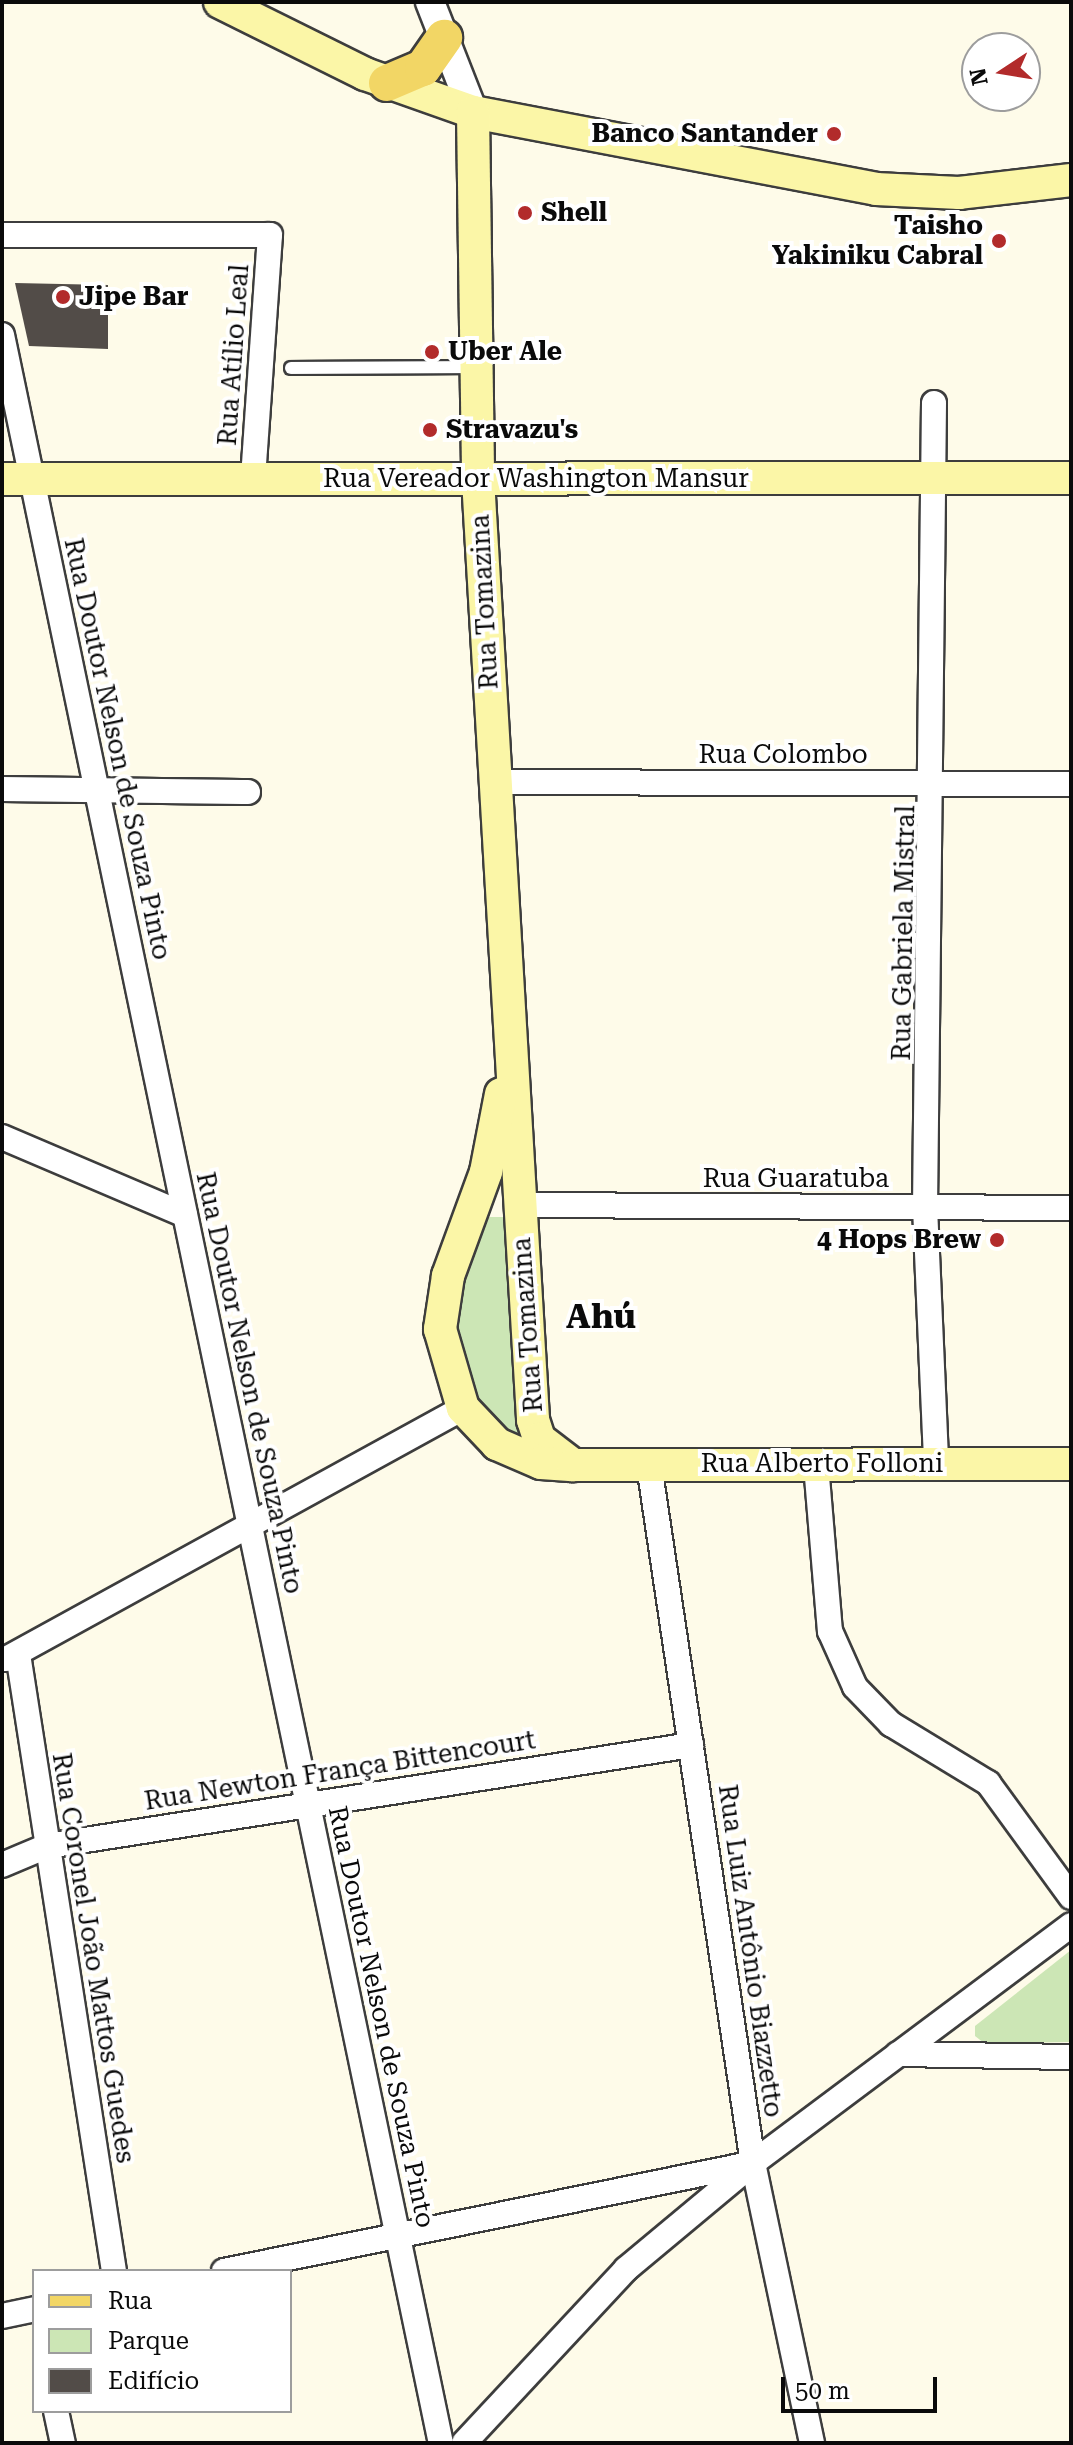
<!DOCTYPE html>
<html>
<head>
<meta charset="utf-8">
<style>
  body { margin:0 }
  #map { position:relative; width:1073px; height:2445px; overflow:hidden; background:#fefbe9; font-family:"Roboto Serif",serif }
  div>[style] { position:absolute }
  [style*='--x'] { left:calc(var(--x)*1px); top:calc(var(--y)*1px); width:calc(var(--w)*1px); rotate:calc(var(--a)*1deg) }
  .green>* { inset:0; background:#cce6b5 }
  .building>* { inset:0; background:#524c48 }
  .roads { filter:drop-shadow(2px 0 #3d3d3d) drop-shadow(-2px 0 #3d3d3d) drop-shadow(0 2px #3d3d3d) drop-shadow(0 -2px #3d3d3d) }
  .service>* { height:12px; margin:-6px; padding:0 6px; transform-origin:6px; border-radius:6px; background:#fff }
  .minor>* { height:24px; margin:-12px; padding:0 12px; transform-origin:12px; border-radius:12px; background:#fff }
  .tertiary>* { height:28px; margin:-14px; padding:0 14px; transform-origin:14px; border-radius:14px; background:#fff }
  .secondary>* { height:32px; margin:-16px; padding:0 16px; transform-origin:16px; border-radius:16px; background:#fbf6a7 }
  .primary>* { height:36px; margin:-18px; padding:0 18px; transform-origin:18px; border-radius:18px; background:#f2d665 }
  .dots>* { width:22px; height:22px; translate:-50% -50%; box-sizing:border-box; border:4px solid #fff; border-radius:50% }
  span { translate:-50% -50%; white-space:nowrap; text-align:center; line-height:1.15; -webkit-text-stroke:8px #fff; paint-order:stroke }
  .poi-label { font-size:26px; color:#0a0a0a; font-weight:700 }
  .right { translate:-100% -50%; text-align:right }
  .left { translate:0 -50%; text-align:left }
  .street-label { font-size:26px; color:#0a0a0a }
  .district-label { font-size:34px; color:#0a0a0a; font-weight:700 }
  .frame { position:absolute; inset:0; border:4px solid #0a0a0a; pointer-events:none }
  .legend { position:absolute; left:32px; top:2269px; width:260px; height:144px; box-sizing:border-box; background:#fff; border:2px solid #9d9d9d; margin:0; padding:10px 14px; list-style:none; font-size:24px; color:#0a0a0a }
  .legend li { display:flex; align-items:center; gap:16px; height:40px }
  .legend b { width:40px; border:2px solid #9d9d9d }
  .north { position:absolute; left:961px; top:32px; width:80px; height:80px; box-sizing:border-box; background:#fff; border:2px solid #9d9d9d; border-radius:50%; rotate:258deg; font-size:22px; font-weight:700; line-height:32px; text-align:center; color:#0a0a0a }
  .north::after { content:''; display:block; margin:auto; width:28px; height:36px; background:#b22b2b; clip-path:polygon(50% 0,100% 100%,50% 72%,0 100%) }
  .scale { position:absolute; left:781px; top:2377px; width:156px; height:36px; box-sizing:border-box; border:4px solid #0a0a0a; border-top:0; padding-left:10px; font-size:24px; line-height:28px; white-space:nowrap; color:#0a0a0a; -webkit-text-stroke:6px #fff; paint-order:stroke }
</style>
</head>
<body>
<div id="map">
  <div class="green">
    <div style="clip-path:polygon(484px 1217px,504px 1217px,519px 1441px,483px 1417px,452px 1326px)"></div>
    <div style="clip-path:polygon(1071px 1950px,1071px 2042px,984px 2043px,975px 2036px,975px 2026px)"></div>
  </div>
  <div class="building">
    <div style="clip-path:polygon(15px 283px,108px 285px,108px 349px,29px 346px)"></div>
  </div>
  <div class="roads">
    <div class="service">
      <div style="--x:291;--y:368;--w:185;--a:-0.3"></div>
    </div>
    <div class="minor">
      <div style="--x:2;--y:235;--w:268;--a:0"></div>
      <div style="--x:270;--y:235;--w:245;--a:94"></div>
      <div style="--x:2;--y:335;--w:2153;--a:78.24"></div>
      <div style="--x:934;--y:403;--w:804;--a:90.64"></div>
      <div style="--x:925;--y:1207;--w:257;--a:87.5"></div>
      <div style="--x:495;--y:782;--w:576;--a:0.2"></div>
      <div style="--x:2;--y:789;--w:246;--a:0.7"></div>
      <div style="--x:2;--y:1137;--w:199;--a:23.1"></div>
      <div style="--x:520;--y:1205;--w:551;--a:0.31"></div>
      <div style="--x:649;--y:1465;--w:706;--a:81.53"></div>
      <div style="--x:753;--y:2163;--w:286;--a:78.1"></div>
      <div style="--x:816;--y:1465;--w:167;--a:85.2"></div>
      <div style="--x:830;--y:1631;--w:61;--a:65.9"></div>
      <div style="--x:855;--y:1687;--w:52;--a:45.8"></div>
      <div style="--x:891;--y:1724;--w:114;--a:31.3"></div>
      <div style="--x:988;--y:1783;--w:141;--a:53.9"></div>
      <div style="--x:18;--y:1654;--w:624;--a:81.16"></div>
      <div style="--x:6;--y:1659;--w:521;--a:-28.78"></div>
      <div style="--x:2;--y:1865;--w:49;--a:-22.9"></div>
      <div style="--x:47;--y:1846;--w:652;--a:-8.91"></div>
      <div style="--x:898;--y:2054;--w:173;--a:1"></div>
      <div style="--x:224;--y:2271;--w:537;--a:-11.5"></div>
      <div style="--x:2;--y:2316;--w:33;--a:-12"></div>
      <div style="--x:56;--y:2411;--w:33;--a:78"></div>
      <div style="--x:464;--y:2443;--w:238;--a:-47"></div>
      <div style="--x:626;--y:2269;--w:165;--a:-39.8"></div>
      <div style="--x:753;--y:2163;--w:397;--a:-36.8"></div>
    </div>
    <div class="tertiary">
      <div style="--x:430;--y:2;--w:118;--a:68.6"></div>
    </div>
    <div class="secondary">
      <div style="--x:220;--y:2;--w:162;--a:26.4"></div>
      <div style="--x:365;--y:74;--w:114;--a:19.4"></div>
      <div style="--x:473;--y:112;--w:410;--a:10.8"></div>
      <div style="--x:876;--y:189;--w:83;--a:2.8"></div>
      <div style="--x:959;--y:193;--w:113;--a:-6.6"></div>
      <div style="--x:473;--y:112;--w:367;--a:89.2"></div>
      <div style="--x:478;--y:479;--w:943;--a:86.65"></div>
      <div style="--x:533;--y:1420;--w:20;--a:72"></div>
      <div style="--x:539;--y:1439;--w:43;--a:37.4"></div>
      <div style="--x:2;--y:479;--w:1069;--a:-0.05"></div>
      <div style="--x:501;--y:1094;--w:79;--a:100.9"></div>
      <div style="--x:486;--y:1172;--w:111;--a:110.1"></div>
      <div style="--x:448;--y:1276;--w:54;--a:98.6"></div>
      <div style="--x:440;--y:1329;--w:82;--a:73.8"></div>
      <div style="--x:463;--y:1408;--w:50;--a:46.6"></div>
      <div style="--x:497;--y:1444;--w:48;--a:23.4"></div>
      <div style="--x:541;--y:1463;--w:32;--a:4"></div>
      <div style="--x:573;--y:1465;--w:498;--a:-0.1"></div>
    </div>
    <div class="primary">
      <div style="--x:387;--y:83;--w:39;--a:-23"></div>
      <div style="--x:423;--y:68;--w:37;--a:-55"></div>
    </div>
  </div>
  <div class="dots">
    <div style="left:834px;top:134px;background:#b22b2b"></div>
    <div style="left:525px;top:213px;background:#b22b2b"></div>
    <div style="left:999px;top:241px;background:#b22b2b"></div>
    <div style="left:63px;top:297px;background:#b22b2b"></div>
    <div style="left:432px;top:352px;background:#b22b2b"></div>
    <div style="left:430px;top:430px;background:#b22b2b"></div>
    <div style="left:997px;top:1240px;background:#b22b2b"></div>
  </div>
  <div class="poi-label">
    <span class="right" style="left:818px;top:134px">Banco Santander</span>
    <span class="left" style="left:541px;top:213px">Shell</span>
    <span class="right" style="left:983px;top:241px">Taisho<br>Yakiniku Cabral</span>
    <span class="left" style="left:79px;top:297px">Jipe Bar</span>
    <span class="left" style="left:448px;top:352px">Uber Ale</span>
    <span class="left" style="left:446px;top:430px">Stravazu's</span>
    <span class="right" style="left:981px;top:1240px">4 Hops Brew</span>
  </div>
  <div class="street-label">
    <span style="left:234px;top:355px;rotate:-86deg">Rua Atílio Leal</span>
    <span style="left:536px;top:479px">Rua Vereador Washington Mansur</span>
    <span style="left:485px;top:602px;rotate:-93deg">Rua Tomazina</span>
    <span style="left:117px;top:749px;rotate:78deg">Rua Doutor Nelson de Souza Pinto</span>
    <span style="left:783px;top:755px">Rua Colombo</span>
    <span style="left:904px;top:933px;rotate:-89deg">Rua Gabriela Mistral</span>
    <span style="left:796px;top:1179px">Rua Guaratuba</span>
    <span style="left:528px;top:1325px;rotate:-94deg">Rua Tomazina</span>
    <span style="left:249px;top:1383px;rotate:78deg">Rua Doutor Nelson de Souza Pinto</span>
    <span style="left:822px;top:1464px">Rua Alberto Folloni</span>
    <span style="left:340px;top:1771px;rotate:-9deg">Rua Newton França Bittencourt</span>
    <span style="left:750px;top:1951px;rotate:82deg">Rua Luiz Antônio Biazzetto</span>
    <span style="left:93px;top:1958px;rotate:81deg">Rua Coronel João Mattos Guedes</span>
    <span style="left:381px;top:2017px;rotate:78deg">Rua Doutor Nelson de Souza Pinto</span>
  </div>
  <div class="district-label">
    <span style="left:601px;top:1317px">Ahú</span>
  </div>
  <div class="frame"></div>
  <ul class="legend">
  <li><b style="height:10px;background:#f2d665"></b>Rua</li>
  <li><b style="height:22px;background:#cce6b5"></b>Parque</li>
  <li><b style="height:22px;background:#524c48"></b>Edifício</li>
  </ul>
  <div class="north">N</div>
  <div class="scale">50 m</div>
</div>
</body>
</html>
